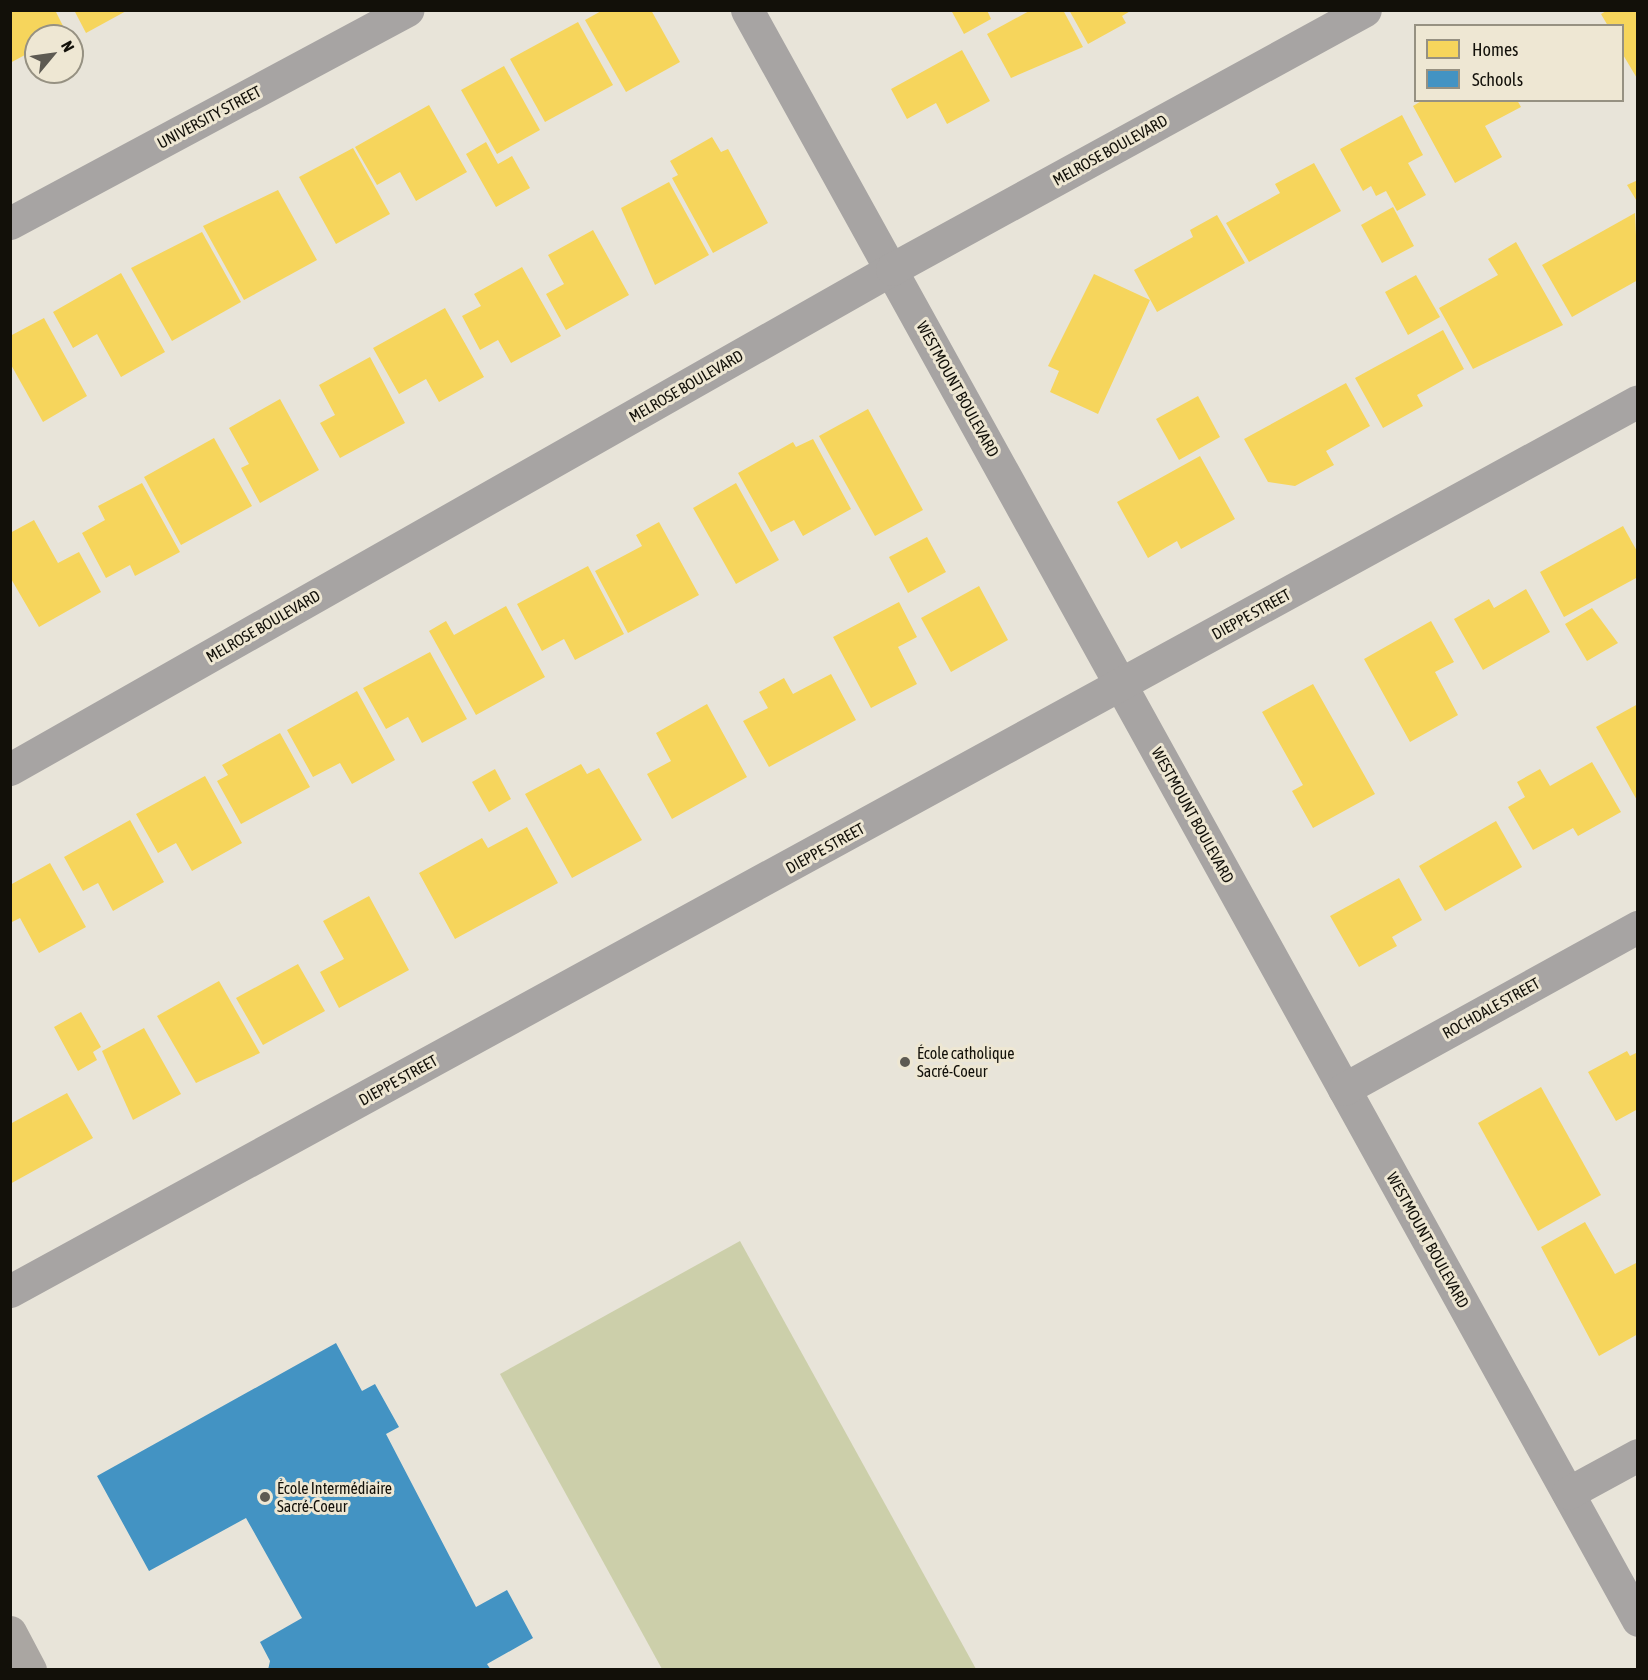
<!DOCTYPE html>
<html>
<head>
<meta charset="utf-8">
<style>
  body { margin:0 }
  #map { position:relative; width:1648px; height:1680px; overflow:hidden; background:#e8e4d9; font-family:"Asap Condensed",sans-serif }
  div>[style] { position:absolute }
  [style*='--x'] { left:calc(var(--x)*1px); top:calc(var(--y)*1px); width:calc(var(--w)*1px); rotate:calc(var(--a)*1deg) }
  .green>* { inset:0; background:#cccfaa }
  .homes>* { inset:0; background:#f6d55c }
  .schools>* { inset:0; background:#4393c3 }
  .minor>* { height:33px; margin:-16.5px; padding:0 16.5px; transform-origin:16.5px; border-radius:16.5px; background:#a7a4a3 }
  .major>* { height:33px; margin:-16.5px; padding:0 16.5px; transform-origin:16.5px; border-radius:16.5px; background:#aaa6a2 }
  .dots>* { width:16px; height:16px; translate:-50% -50%; box-sizing:border-box; border:3px solid #eee7d3; border-radius:50% }
  span { translate:-50% -50%; white-space:nowrap; text-align:center; line-height:1.15; -webkit-text-stroke:6px #eee7d3; paint-order:stroke }
  .street-label { font-size:16px; color:#121009 }
  .poi-label { font-size:16px; color:#121009 }
  .left { translate:0 -50%; text-align:left }
  .frame { position:absolute; inset:0; border:12px solid #121009; pointer-events:none }
  .legend { position:absolute; left:1414px; top:24px; width:210px; height:78px; box-sizing:border-box; background:#eee7d3; border:2px solid #969182; margin:0; padding:8px 10px; list-style:none; font-size:18px; color:#121009 }
  .legend li { display:flex; align-items:center; gap:12px; height:30px }
  .legend b { width:30px; border:2px solid #969182 }
  .north { position:absolute; left:24px; top:24px; width:60px; height:60px; box-sizing:border-box; background:#eee7d3; border:2px solid #969182; border-radius:50%; rotate:61deg; font-size:16px; font-weight:700; line-height:24px; text-align:center; color:#121009 }
  .north::after { content:''; display:block; margin:auto; width:21px; height:27px; background:#5d5a52; clip-path:polygon(50% 0,100% 100%,50% 72%,0 100%) }
</style>
</head>
<body>
<div id="map">
  <div class="green">
    <div style="clip-path:polygon(740px 1241px,976px 1669px,662px 1669px,500px 1374px)"></div>
  </div>
  <div class="homes">
    <div style="clip-path:polygon(10px 10px,55px 10px,66px 32px,36px 36px,36px 49px,10px 63px)"></div>
    <div style="clip-path:polygon(74px 10px,128px 10px,86px 33px)"></div>
    <div style="clip-path:polygon(603px 10px,651px 10px,680px 62px,626px 92px,585px 20px)"></div>
    <div style="clip-path:polygon(951px 10px,987px 10px,991px 19px,964px 34px)"></div>
    <div style="clip-path:polygon(1031px 10px,1063px 10px,1083px 47px,1011px 78px,987px 34px)"></div>
    <div style="clip-path:polygon(1069px 10px,1132px 10px,1122px 16px,1126px 23px,1088px 44px)"></div>
    <div style="clip-path:polygon(1608px 10px,1638px 10px,1638px 80px,1622px 53px,1622px 26px,1608px 26px,1601px 14px)"></div>
    <div style="clip-path:polygon(578px 22px,613px 85px,545px 122px,510px 59px)"></div>
    <div style="clip-path:polygon(962px 50px,990px 101px,947px 124px,936px 103px,907px 119px,891px 89px)"></div>
    <div style="clip-path:polygon(504px 66px,540px 130px,497px 154px,461px 90px)"></div>
    <div style="clip-path:polygon(1423px 100px,1517px 100px,1521px 107px,1485px 126px,1502px 157px,1455px 183px,1413px 106px)"></div>
    <div style="clip-path:polygon(429px 105px,467px 172px,416px 201px,400px 172px,377px 185px,355px 147px)"></div>
    <div style="clip-path:polygon(1402px 115px,1423px 155px,1408px 163px,1426px 195px,1397px 211px,1386px 191px,1376px 196px,1371px 186px,1363px 191px,1340px 149px)"></div>
    <div style="clip-path:polygon(712px 137px,721px 152px,728px 149px,768px 223px,713px 253px,672px 178px,678px 175px,670px 161px)"></div>
    <div style="clip-path:polygon(486px 142px,498px 164px,512px 156px,530px 188px,496px 207px,466px 154px)"></div>
    <div style="clip-path:polygon(353px 148px,390px 214px,336px 244px,299px 177px)"></div>
    <div style="clip-path:polygon(1314px 163px,1341px 211px,1249px 262px,1226px 223px,1280px 193px,1275px 184px)"></div>
    <div style="clip-path:polygon(1638px 180px,1638px 203px,1627px 185px)"></div>
    <div style="clip-path:polygon(669px 182px,709px 255px,655px 285px,621px 208px)"></div>
    <div style="clip-path:polygon(278px 190px,317px 260px,244px 300px,203px 226px)"></div>
    <div style="clip-path:polygon(1393px 207px,1414px 246px,1382px 263px,1361px 225px)"></div>
    <div style="clip-path:polygon(1635px 213px,1638px 280px,1572px 317px,1542px 265px)"></div>
    <div style="clip-path:polygon(1217px 215px,1245px 263px,1157px 312px,1134px 270px,1193px 237px,1190px 230px)"></div>
    <div style="clip-path:polygon(593px 230px,629px 295px,566px 330px,546px 294px,564px 284px,548px 255px)"></div>
    <div style="clip-path:polygon(202px 232px,241px 302px,172px 341px,131px 268px)"></div>
    <div style="clip-path:polygon(1516px 242px,1563px 325px,1473px 369px,1439px 308px,1498px 275px,1488px 259px)"></div>
    <div style="clip-path:polygon(522px 267px,561px 336px,511px 363px,498px 340px,480px 350px,462px 316px,481px 306px,474px 294px)"></div>
    <div style="clip-path:polygon(121px 273px,165px 352px,121px 377px,97px 334px,73px 348px,53px 312px)"></div>
    <div style="clip-path:polygon(1094px 274px,1150px 300px,1098px 414px,1050px 392px,1059px 371px,1048px 366px)"></div>
    <div style="clip-path:polygon(1416px 275px,1440px 317px,1408px 335px,1385px 292px)"></div>
    <div style="clip-path:polygon(445px 308px,484px 377px,439px 402px,426px 379px,399px 394px,373px 348px)"></div>
    <div style="clip-path:polygon(44px 318px,87px 396px,43px 422px,10px 363px,10px 336px)"></div>
    <div style="clip-path:polygon(1443px 330px,1464px 369px,1417px 395px,1423px 406px,1383px 428px,1355px 378px)"></div>
    <div style="clip-path:polygon(370px 357px,405px 423px,340px 458px,320px 423px,335px 415px,319px 385px)"></div>
    <div style="clip-path:polygon(1346px 383px,1370px 426px,1326px 451px,1334px 465px,1295px 486px,1268px 482px,1244px 439px)"></div>
    <div style="clip-path:polygon(1198px 396px,1220px 437px,1179px 460px,1156px 419px)"></div>
    <div style="clip-path:polygon(280px 399px,319px 470px,260px 503px,241px 468px,249px 464px,229px 428px)"></div>
    <div style="clip-path:polygon(868px 409px,923px 510px,875px 536px,819px 436px)"></div>
    <div style="clip-path:polygon(214px 438px,252px 506px,181px 545px,144px 477px)"></div>
    <div style="clip-path:polygon(813px 439px,851px 509px,803px 536px,794px 520px,771px 532px,738px 473px,793px 442px,796px 447px)"></div>
    <div style="clip-path:polygon(1200px 456px,1235px 519px,1181px 549px,1177px 541px,1148px 558px,1117px 502px)"></div>
    <div style="clip-path:polygon(142px 483px,180px 552px,135px 576px,130px 565px,106px 578px,82px 533px,105px 520px,98px 506px)"></div>
    <div style="clip-path:polygon(736px 483px,779px 560px,736px 584px,693px 508px)"></div>
    <div style="clip-path:polygon(34px 520px,58px 563px,79px 552px,101px 592px,39px 627px,10px 577px,10px 533px)"></div>
    <div style="clip-path:polygon(659px 522px,699px 595px,628px 633px,595px 571px,642px 546px,636px 535px)"></div>
    <div style="clip-path:polygon(1623px 526px,1638px 553px,1638px 577px,1564px 617px,1540px 572px)"></div>
    <div style="clip-path:polygon(927px 537px,946px 572px,908px 593px,889px 557px)"></div>
    <div style="clip-path:polygon(588px 566px,624px 634px,575px 660px,564px 639px,542px 651px,517px 604px)"></div>
    <div style="clip-path:polygon(979px 586px,1008px 640px,951px 672px,921px 618px)"></div>
    <div style="clip-path:polygon(1526px 589px,1550px 632px,1483px 670px,1454px 619px,1489px 599px,1494px 608px)"></div>
    <div style="clip-path:polygon(899px 602px,917px 637px,898px 647px,917px 684px,871px 708px,833px 637px)"></div>
    <div style="clip-path:polygon(506px 606px,545px 677px,476px 715px,429px 631px,446px 621px,454px 635px)"></div>
    <div style="clip-path:polygon(1592px 608px,1618px 643px,1587px 661px,1565px 624px)"></div>
    <div style="clip-path:polygon(1431px 621px,1454px 662px,1435px 672px,1458px 715px,1410px 742px,1364px 659px)"></div>
    <div style="clip-path:polygon(430px 652px,467px 719px,422px 743px,408px 717px,386px 729px,363px 688px)"></div>
    <div style="clip-path:polygon(831px 674px,856px 720px,769px 767px,743px 721px,768px 708px,759px 692px,784px 678px,793px 694px)"></div>
    <div style="clip-path:polygon(1313px 684px,1375px 794px,1313px 828px,1292px 791px,1303px 785px,1262px 712px)"></div>
    <div style="clip-path:polygon(357px 691px,395px 760px,352px 784px,340px 763px,313px 777px,287px 730px)"></div>
    <div style="clip-path:polygon(707px 704px,747px 777px,672px 819px,647px 774px,671px 761px,656px 733px)"></div>
    <div style="clip-path:polygon(1638px 704px,1638px 802px,1596px 727px)"></div>
    <div style="clip-path:polygon(280px 733px,310px 787px,241px 824px,217px 781px,228px 775px,222px 765px)"></div>
    <div style="clip-path:polygon(1592px 762px,1621px 812px,1578px 836px,1573px 828px,1533px 850px,1508px 807px,1525px 797px,1517px 782px,1540px 769px,1550px 786px)"></div>
    <div style="clip-path:polygon(581px 764px,587px 774px,599px 768px,642px 840px,572px 878px,525px 794px)"></div>
    <div style="clip-path:polygon(495px 769px,511px 799px,489px 812px,472px 782px)"></div>
    <div style="clip-path:polygon(205px 776px,242px 843px,192px 871px,176px 843px,158px 853px,136px 814px)"></div>
    <div style="clip-path:polygon(130px 820px,164px 882px,113px 911px,98px 883px,83px 891px,64px 857px)"></div>
    <div style="clip-path:polygon(1496px 821px,1522px 867px,1445px 911px,1419px 866px)"></div>
    <div style="clip-path:polygon(527px 827px,558px 883px,455px 939px,419px 873px,482px 838px,488px 848px)"></div>
    <div style="clip-path:polygon(50px 863px,86px 927px,39px 953px,20px 918px,10px 923px,10px 885px)"></div>
    <div style="clip-path:polygon(1399px 878px,1422px 920px,1392px 937px,1397px 946px,1359px 967px,1330px 916px)"></div>
    <div style="clip-path:polygon(369px 896px,409px 970px,339px 1008px,320px 972px,344px 959px,323px 921px)"></div>
    <div style="clip-path:polygon(298px 964px,325px 1011px,263px 1045px,236px 998px)"></div>
    <div style="clip-path:polygon(219px 981px,260px 1053px,196px 1083px,157px 1016px)"></div>
    <div style="clip-path:polygon(81px 1012px,101px 1047px,93px 1052px,97px 1060px,78px 1071px,54px 1027px)"></div>
    <div style="clip-path:polygon(144px 1028px,181px 1094px,133px 1120px,102px 1051px)"></div>
    <div style="clip-path:polygon(1627px 1051px,1630px 1056px,1638px 1052px,1638px 1109px,1616px 1121px,1588px 1072px)"></div>
    <div style="clip-path:polygon(1541px 1087px,1601px 1195px,1538px 1231px,1478px 1123px)"></div>
    <div style="clip-path:polygon(67px 1093px,93px 1138px,10px 1184px,10px 1124px)"></div>
    <div style="clip-path:polygon(1585px 1222px,1615px 1274px,1638px 1262px,1638px 1334px,1599px 1356px,1541px 1247px)"></div>
  </div>
  <div class="schools">
    <div style="clip-path:polygon(336px 1343px,362px 1391px,375px 1384px,399px 1427px,386px 1434px,476px 1607px,507px 1590px,533px 1638px,487px 1664px,491px 1670px,268px 1670px,270px 1661px,260px 1642px,302px 1618px,246px 1518px,149px 1571px,97px 1476px)"></div>
  </div>
  <div class="minor">
    <div style="--x:747;--y:10;--w:1840;--a:61.04"></div>
    <div style="--x:10;--y:223;--w:451;--a:-28.2"></div>
    <div style="--x:10;--y:769;--w:1014;--a:-29.55"></div>
    <div style="--x:892;--y:269;--w:539;--a:-28.7"></div>
    <div style="--x:1344;--y:1089;--w:336;--a:-28.9"></div>
    <div style="--x:10;--y:1291;--w:1855;--a:-28.66"></div>
    <div style="--x:1568;--y:1493;--w:80;--a:-28.5"></div>
  </div>
  <div class="major">
    <div style="--x:10;--y:1632;--w:43;--a:62.2"></div>
  </div>
  <div class="dots">
    <div style="left:905px;top:1062px;background:#5d5a52"></div>
    <div style="left:265px;top:1497px;background:#5d5a52"></div>
  </div>
  <div class="street-label">
    <span style="left:209px;top:117px;rotate:-28deg">UNIVERSITY STREET</span>
    <span style="left:1110px;top:150px;rotate:-29deg">MELROSE BOULEVARD</span>
    <span style="left:686px;top:386px;rotate:-30deg">MELROSE BOULEVARD</span>
    <span style="left:958px;top:389px;rotate:61deg">WESTMOUNT BOULEVARD</span>
    <span style="left:1251px;top:614px;rotate:-29deg">DIEPPE STREET</span>
    <span style="left:263px;top:626px;rotate:-30deg">MELROSE BOULEVARD</span>
    <span style="left:1193px;top:815px;rotate:61deg">WESTMOUNT BOULEVARD</span>
    <span style="left:825px;top:848px;rotate:-29deg">DIEPPE STREET</span>
    <span style="left:1491px;top:1008px;rotate:-29deg">ROCHDALE STREET</span>
    <span style="left:398px;top:1080px;rotate:-29deg">DIEPPE STREET</span>
    <span style="left:1428px;top:1240px;rotate:61deg">WESTMOUNT BOULEVARD</span>
  </div>
  <div class="poi-label">
    <span class="left" style="left:917px;top:1062px">École catholique<br>Sacré-Coeur</span>
    <span class="left" style="left:277px;top:1497px">École Intermédiaire<br>Sacré-Coeur</span>
  </div>
  <div class="frame"></div>
  <ul class="legend">
  <li><b style="height:16px;background:#f6d55c"></b>Homes</li>
  <li><b style="height:16px;background:#4393c3"></b>Schools</li>
  </ul>
  <div class="north">N</div>
</div>
</body>
</html>
